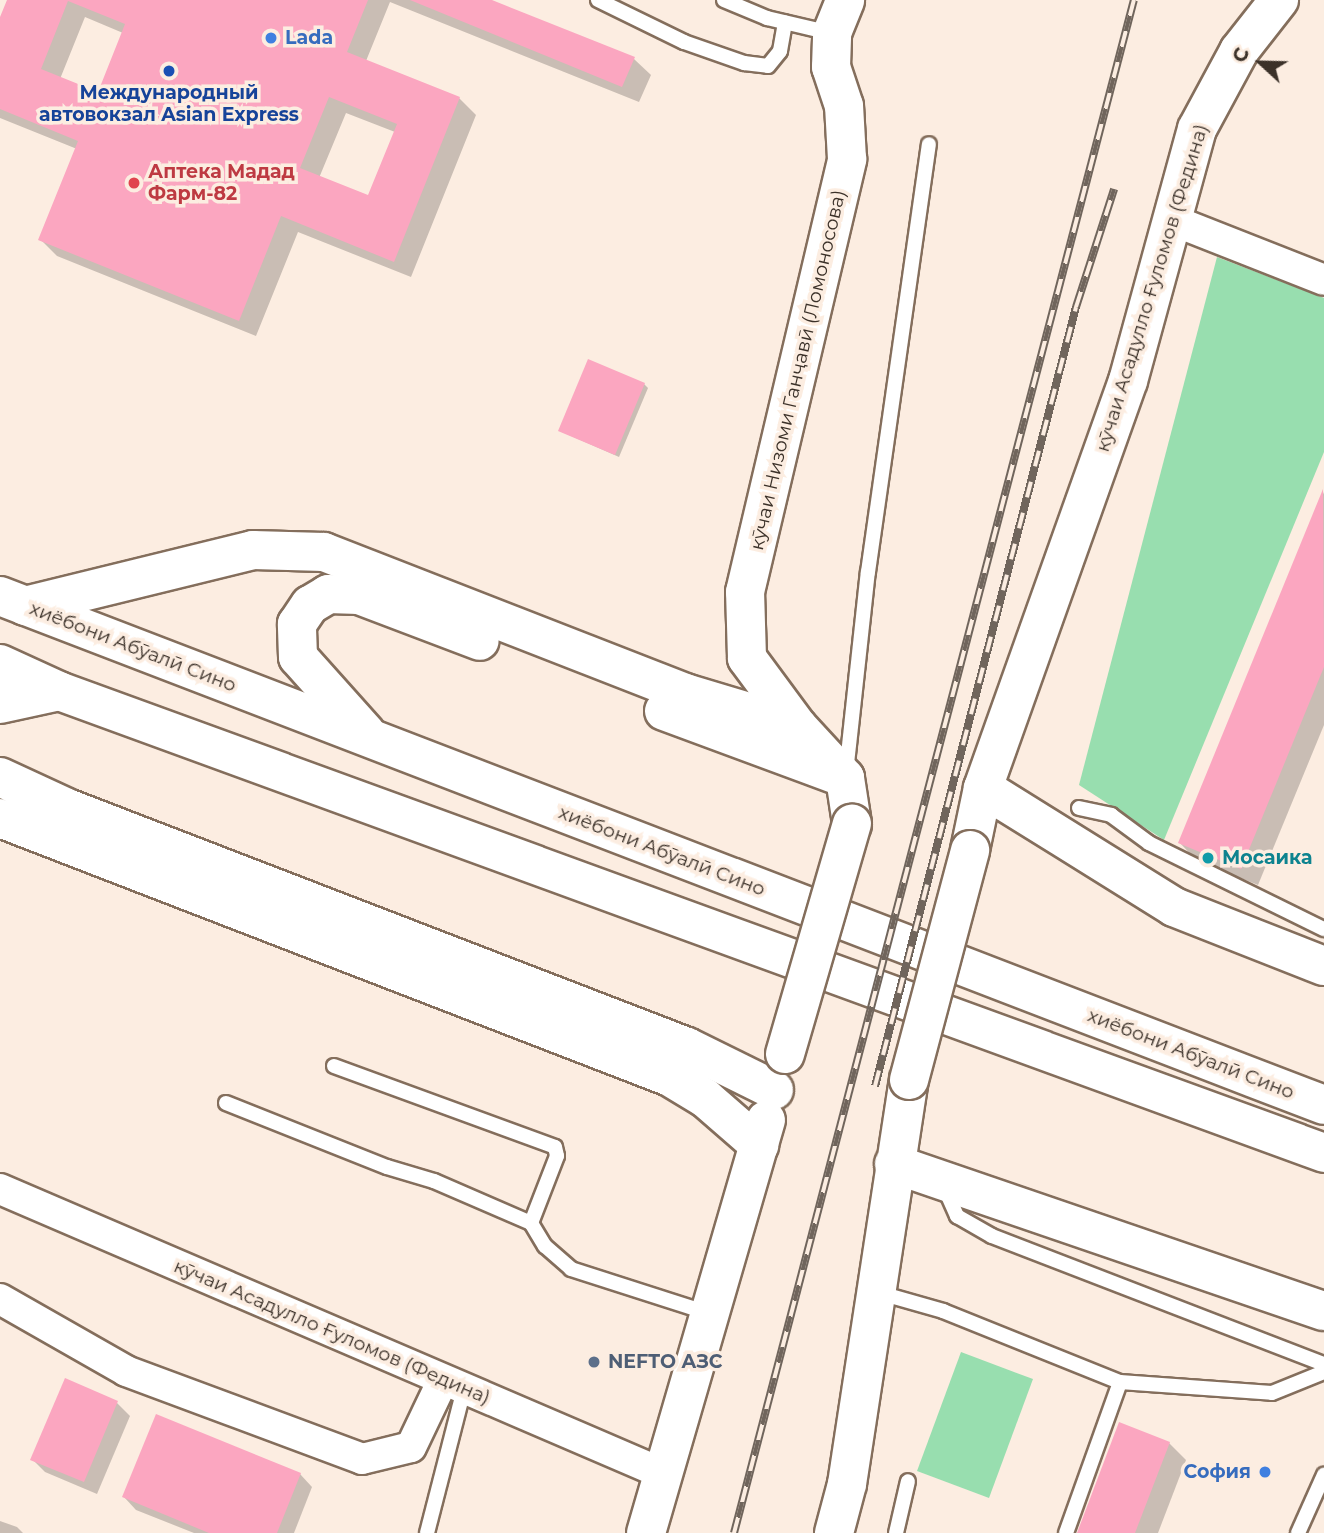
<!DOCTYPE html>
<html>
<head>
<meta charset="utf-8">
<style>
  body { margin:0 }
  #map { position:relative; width:1324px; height:1533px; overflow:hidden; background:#fcede1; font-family:Montserrat,sans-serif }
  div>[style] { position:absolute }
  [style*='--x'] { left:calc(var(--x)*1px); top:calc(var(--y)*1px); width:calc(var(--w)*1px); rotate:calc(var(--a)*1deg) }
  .green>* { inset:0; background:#98deaf }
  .shadow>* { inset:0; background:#0003 }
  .building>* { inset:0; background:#fba6c0 }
  .roads { filter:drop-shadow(2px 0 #846e5c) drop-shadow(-2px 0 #846e5c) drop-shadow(0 2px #846e5c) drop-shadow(0 -2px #846e5c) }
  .lane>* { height:14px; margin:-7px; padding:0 7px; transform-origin:7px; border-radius:7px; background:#fff }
  .street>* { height:30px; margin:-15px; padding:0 15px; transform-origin:15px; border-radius:15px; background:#fff }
  .secondary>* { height:38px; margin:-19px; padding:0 19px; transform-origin:19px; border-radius:19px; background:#fff }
  .rail>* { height:8px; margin-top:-4px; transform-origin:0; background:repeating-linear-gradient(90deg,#fcede1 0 16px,#70655c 0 32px); box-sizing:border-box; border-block:2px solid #70655c }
  .bridges { filter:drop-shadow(2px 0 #846e5c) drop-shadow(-2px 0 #846e5c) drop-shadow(0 2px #846e5c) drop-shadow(0 -2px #846e5c) }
  .secondary-bridge>* { height:38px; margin:-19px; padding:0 19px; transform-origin:19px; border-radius:19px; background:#fff }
  .dots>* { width:19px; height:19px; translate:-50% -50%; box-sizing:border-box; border:4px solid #fcede1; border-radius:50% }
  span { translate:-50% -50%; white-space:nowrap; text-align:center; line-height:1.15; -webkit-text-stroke:7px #fcede1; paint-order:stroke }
  .shop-label { font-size:19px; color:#366cbe; font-weight:700 }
  .left { translate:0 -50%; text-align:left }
  .right { translate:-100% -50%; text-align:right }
  .transit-label { font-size:19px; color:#164399; font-weight:700 }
  .health-label { font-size:19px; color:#be3a42; font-weight:700 }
  .street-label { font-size:19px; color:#3b3129 }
  .culture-label { font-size:19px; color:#0d838f; font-weight:700 }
  .service-label { font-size:19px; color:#4e5e75; font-weight:700 }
  .north { position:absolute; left:1226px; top:28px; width:70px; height:70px; -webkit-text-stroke:5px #fcede1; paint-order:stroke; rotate:292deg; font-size:19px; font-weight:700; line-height:28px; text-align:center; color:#3b3129 }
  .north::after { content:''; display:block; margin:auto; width:24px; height:32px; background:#3b3129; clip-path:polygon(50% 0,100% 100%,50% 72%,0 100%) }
</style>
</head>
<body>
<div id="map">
  <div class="green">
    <div style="clip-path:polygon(1217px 257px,1324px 298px,1324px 452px,1164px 840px,1079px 785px)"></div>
    <div style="clip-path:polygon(961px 1352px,1033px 1379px,989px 1498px,917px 1471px)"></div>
  </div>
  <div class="shadow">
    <div style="clip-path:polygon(evenodd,9px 0,487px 0,634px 59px,651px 75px,639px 102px,390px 2px,366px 61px,459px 98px,476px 115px,411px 277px,298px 232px,256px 336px,57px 256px,40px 239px,77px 149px,0 118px,0 21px,9px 0,85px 17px,123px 33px,99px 95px,60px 79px,85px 17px,9px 0,346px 113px,395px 132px,369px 197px,319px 178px,346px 113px)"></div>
    <div style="clip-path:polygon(644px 384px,648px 388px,619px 457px,560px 431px)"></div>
    <div style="clip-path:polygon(1324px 492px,1324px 725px,1258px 885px,1196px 860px,1180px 843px)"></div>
    <div style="clip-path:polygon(66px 1381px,117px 1403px,130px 1416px,97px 1494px,45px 1472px,32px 1459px)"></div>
    <div style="clip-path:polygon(1169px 1443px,1186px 1460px,1158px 1533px,1079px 1533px)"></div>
    <div style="clip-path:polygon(300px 1474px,312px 1487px,294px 1533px,194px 1533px,136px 1510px,124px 1497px)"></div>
    <div style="clip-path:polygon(0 1521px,17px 1527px,23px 1533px,0 1533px)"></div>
  </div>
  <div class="building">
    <div style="clip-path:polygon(evenodd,7px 0,368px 0,347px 52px,460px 97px,394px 262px,281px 216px,239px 321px,38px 240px,78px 141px,0 109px,0 17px,7px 0,68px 1px,125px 24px,98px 92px,41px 69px,68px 1px,7px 0,329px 97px,397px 124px,368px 195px,300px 168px,329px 97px)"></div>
    <div style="clip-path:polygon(410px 0,492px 0,635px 57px,622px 87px)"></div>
    <div style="clip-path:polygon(588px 359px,645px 383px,615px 455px,558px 431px)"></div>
    <div style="clip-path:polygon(1323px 489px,1324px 667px,1241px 869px,1178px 843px)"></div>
    <div style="clip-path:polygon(65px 1378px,118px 1401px,84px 1482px,30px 1460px)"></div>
    <div style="clip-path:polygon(156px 1414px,301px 1473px,277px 1533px,209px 1533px,122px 1497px)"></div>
    <div style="clip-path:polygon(1119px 1422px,1170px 1442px,1135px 1533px,1077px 1533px)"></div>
  </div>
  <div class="roads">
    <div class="lane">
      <div style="--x:598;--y:0;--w:96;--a:26"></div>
      <div style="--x:684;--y:42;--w:64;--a:19.3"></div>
      <div style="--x:744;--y:63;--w:24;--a:7"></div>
      <div style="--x:768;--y:66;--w:19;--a:-51"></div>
      <div style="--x:780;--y:51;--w:29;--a:-80"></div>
      <div style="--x:724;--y:0;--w:47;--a:22.7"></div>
      <div style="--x:767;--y:18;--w:66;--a:13.2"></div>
      <div style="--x:846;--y:773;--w:202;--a:-83.8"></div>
      <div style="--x:868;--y:572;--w:432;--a:-81.9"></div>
      <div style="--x:1079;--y:808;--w:33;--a:12"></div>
      <div style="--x:1111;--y:815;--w:47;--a:36.4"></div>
      <div style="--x:1149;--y:843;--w:195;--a:26.2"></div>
      <div style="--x:334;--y:1066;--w:235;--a:20.1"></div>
      <div style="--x:555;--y:1147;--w:9;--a:77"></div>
      <div style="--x:557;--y:1156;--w:72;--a:111.2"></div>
      <div style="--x:226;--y:1103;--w:173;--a:21.7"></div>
      <div style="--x:387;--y:1167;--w:49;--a:16.6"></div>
      <div style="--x:434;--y:1181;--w:106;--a:23.4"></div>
      <div style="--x:531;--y:1223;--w:27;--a:59"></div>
      <div style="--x:545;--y:1246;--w:35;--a:41"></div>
      <div style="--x:571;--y:1269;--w:144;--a:17.8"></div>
      <div style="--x:945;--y:1189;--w:30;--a:66"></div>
      <div style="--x:957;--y:1216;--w:40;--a:29.7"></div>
      <div style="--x:992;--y:1236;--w:356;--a:21.1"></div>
      <div style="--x:880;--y:1293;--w:66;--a:15.9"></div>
      <div style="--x:943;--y:1311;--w:191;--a:21.9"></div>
      <div style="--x:1120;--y:1382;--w:152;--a:4.1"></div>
      <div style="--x:1272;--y:1393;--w:56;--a:-22"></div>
      <div style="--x:427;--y:1533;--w:149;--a:-75.6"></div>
      <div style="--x:896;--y:1533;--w:53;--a:-77"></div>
      <div style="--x:1066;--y:1533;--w:160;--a:-70.3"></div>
      <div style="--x:1298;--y:1533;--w:64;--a:-65.9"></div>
    </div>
    <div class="street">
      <div style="--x:1172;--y:220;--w:163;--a:21.5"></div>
      <div style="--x:0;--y:1189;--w:723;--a:23.23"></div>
      <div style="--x:0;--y:1299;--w:145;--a:29.7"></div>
      <div style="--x:126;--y:1371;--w:252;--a:20.4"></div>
      <div style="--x:362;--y:1459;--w:50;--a:-13.8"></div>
      <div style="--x:411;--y:1447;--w:74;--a:-64.5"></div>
    </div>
    <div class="secondary">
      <div style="--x:0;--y:596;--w:1418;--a:21.03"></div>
      <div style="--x:25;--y:606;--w:235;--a:-13.8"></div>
      <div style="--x:253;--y:550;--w:71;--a:1.6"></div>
      <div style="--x:324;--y:552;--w:388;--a:21.3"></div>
      <div style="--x:685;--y:693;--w:118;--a:16.7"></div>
      <div style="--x:798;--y:727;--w:69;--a:47.3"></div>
      <div style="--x:845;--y:778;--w:47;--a:81.3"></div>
      <div style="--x:0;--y:664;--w:65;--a:24.6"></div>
      <div style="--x:59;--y:691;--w:1347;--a:20.06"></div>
      <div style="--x:0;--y:704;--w:60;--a:-12.4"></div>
      <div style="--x:664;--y:711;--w:193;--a:20.3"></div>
      <div style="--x:798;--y:727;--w:86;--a:-126.5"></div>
      <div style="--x:747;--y:658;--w:66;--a:-91.7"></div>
      <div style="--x:745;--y:592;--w:445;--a:-76.7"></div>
      <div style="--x:847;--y:159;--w:53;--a:-93.2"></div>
      <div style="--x:844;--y:106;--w:41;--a:-108.4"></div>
      <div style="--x:831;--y:67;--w:34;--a:-88"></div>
      <div style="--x:832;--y:33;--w:35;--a:-68"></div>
      <div style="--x:366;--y:733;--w:102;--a:-131.8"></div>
      <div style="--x:298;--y:657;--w:33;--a:-92"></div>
      <div style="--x:297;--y:624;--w:23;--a:-56"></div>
      <div style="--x:310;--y:605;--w:21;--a:-31"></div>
      <div style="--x:328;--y:594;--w:31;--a:2"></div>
      <div style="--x:359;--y:595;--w:129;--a:20.8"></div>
      <div style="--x:0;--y:777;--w:74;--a:24.8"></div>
      <div style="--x:67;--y:808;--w:664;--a:21.08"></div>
      <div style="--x:687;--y:1047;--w:97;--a:26.3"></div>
      <div style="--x:983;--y:788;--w:225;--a:31.9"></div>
      <div style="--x:1174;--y:907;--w:161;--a:21.5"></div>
      <div style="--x:0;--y:818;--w:718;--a:21.13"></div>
      <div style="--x:670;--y:1077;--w:41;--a:31"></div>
      <div style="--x:705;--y:1098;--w:72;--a:41"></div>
      <div style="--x:970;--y:850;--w:63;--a:-78.2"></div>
      <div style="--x:983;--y:788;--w:432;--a:-70.4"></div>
      <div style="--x:1128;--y:381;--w:261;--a:-74.7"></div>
      <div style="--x:1197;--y:129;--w:89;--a:-61.7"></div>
      <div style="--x:1239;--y:51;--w:65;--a:-51.9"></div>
      <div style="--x:894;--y:1164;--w:454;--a:18.9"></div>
      <div style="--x:646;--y:1533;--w:430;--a:-73.8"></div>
      <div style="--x:834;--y:1533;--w:51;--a:-75.1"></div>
      <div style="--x:847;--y:1484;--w:409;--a:-81.3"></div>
    </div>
  </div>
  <div class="rail">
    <div style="--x:875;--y:1086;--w:805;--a:-75.53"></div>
    <div style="--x:1076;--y:307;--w:124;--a:-72.1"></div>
    <div style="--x:734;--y:1533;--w:1584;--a:-75.38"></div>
  </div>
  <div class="bridges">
    <div class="secondary-bridge">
      <div style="--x:785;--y:1054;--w:240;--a:-73.8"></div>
      <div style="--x:909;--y:1080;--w:238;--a:-75.1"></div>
    </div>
  </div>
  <div class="dots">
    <div style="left:271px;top:38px;background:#3f7fe0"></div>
    <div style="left:169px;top:71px;background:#1a4fb4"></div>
    <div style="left:134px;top:183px;background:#e0444e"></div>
    <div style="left:1208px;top:858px;background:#0f9aa8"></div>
    <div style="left:594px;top:1362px;background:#5c6f8a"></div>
    <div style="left:1265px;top:1472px;background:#3f7fe0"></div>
  </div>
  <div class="shop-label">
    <span class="left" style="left:285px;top:38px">Lada</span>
    <span class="right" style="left:1251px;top:1472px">София</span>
  </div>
  <div class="transit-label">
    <span style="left:169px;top:104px">Международный<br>автовокзал Asian Express</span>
  </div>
  <div class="health-label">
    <span class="left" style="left:148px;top:183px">Аптека Мадад<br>Фарм-82</span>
  </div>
  <div class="street-label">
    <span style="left:1152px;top:288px;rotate:-73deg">кӯчаи Асадулло Ғуломов (Федина)</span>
    <span style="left:798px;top:370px;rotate:-77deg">кӯчаи Низоми Ганҷавӣ (Ломоносова)</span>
    <span style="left:133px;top:647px;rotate:21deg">хиёбони Абӯалӣ Сино</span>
    <span style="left:662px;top:851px;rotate:21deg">хиёбони Абӯалӣ Сино</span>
    <span style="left:1191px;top:1054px;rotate:21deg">хиёбони Абӯалӣ Сино</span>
    <span style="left:332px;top:1332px;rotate:23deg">кӯчаи Асадулло Ғуломов (Федина)</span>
  </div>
  <div class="culture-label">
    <span class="left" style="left:1222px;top:858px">Мосаика</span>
  </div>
  <div class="service-label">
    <span class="left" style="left:608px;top:1362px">NEFTO АЗС</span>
  </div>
  <div class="north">С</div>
</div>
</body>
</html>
